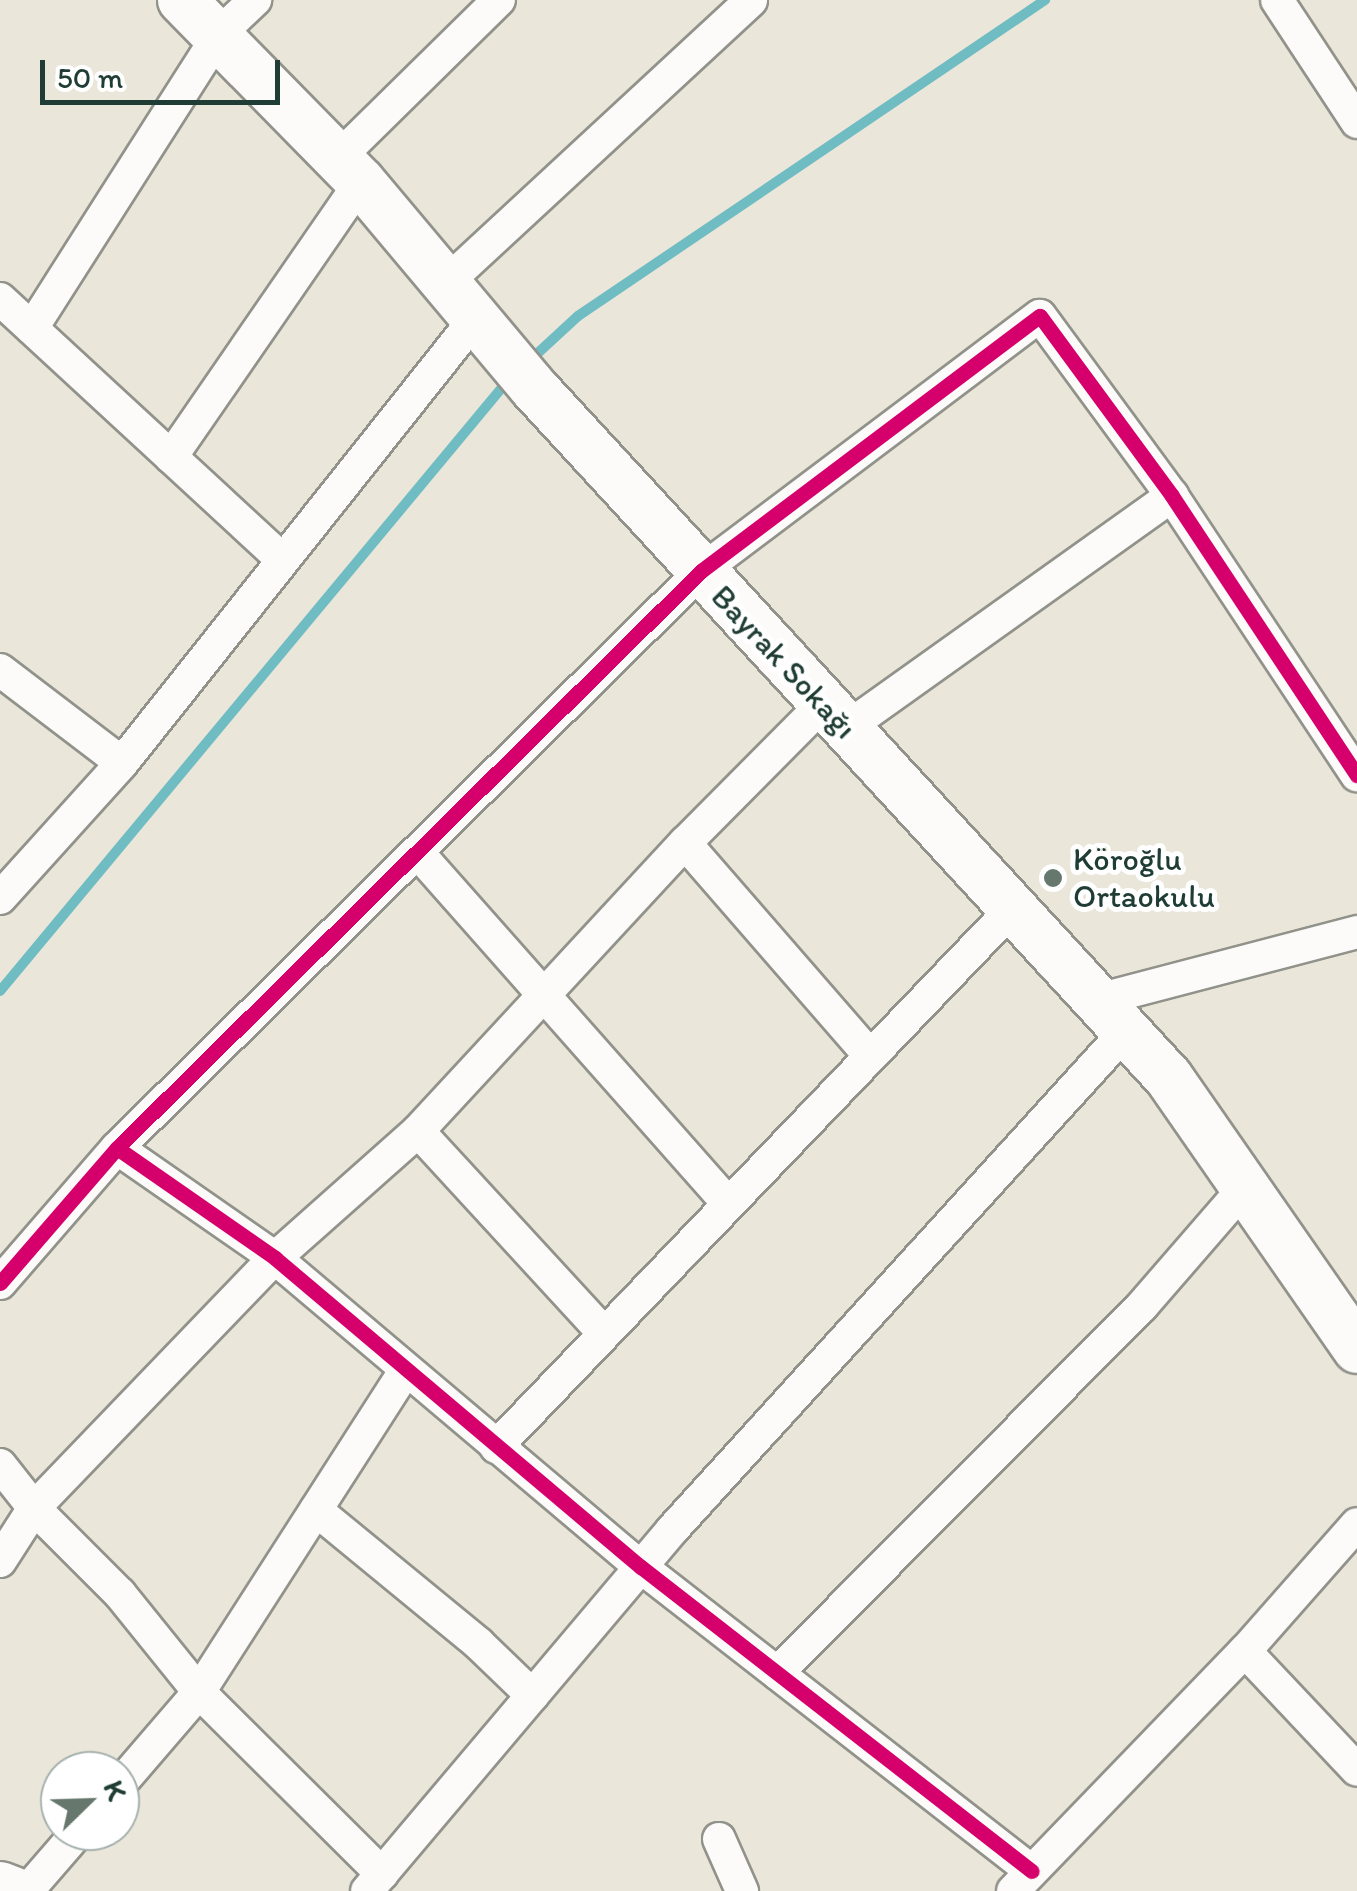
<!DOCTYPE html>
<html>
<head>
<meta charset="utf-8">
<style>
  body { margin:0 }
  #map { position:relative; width:1357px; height:1891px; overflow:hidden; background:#ebe6da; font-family:Itim,sans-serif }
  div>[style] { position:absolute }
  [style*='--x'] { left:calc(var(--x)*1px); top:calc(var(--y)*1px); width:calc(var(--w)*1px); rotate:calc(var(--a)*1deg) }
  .stream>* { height:10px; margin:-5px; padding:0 5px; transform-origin:5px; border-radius:5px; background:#6fbcc2 }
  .roads { filter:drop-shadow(2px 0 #91938b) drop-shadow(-2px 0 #91938b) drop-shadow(0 2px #91938b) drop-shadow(0 -2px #91938b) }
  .street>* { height:32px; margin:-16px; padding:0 16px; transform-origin:16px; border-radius:16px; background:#fcfbf9 }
  .secondary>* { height:48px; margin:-24px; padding:0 24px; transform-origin:24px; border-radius:24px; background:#fcfbf9 }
  .cycleway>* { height:15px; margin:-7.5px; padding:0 7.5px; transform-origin:7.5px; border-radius:7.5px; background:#d6006c }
  .dots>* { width:28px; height:28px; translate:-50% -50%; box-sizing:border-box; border:5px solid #fff; border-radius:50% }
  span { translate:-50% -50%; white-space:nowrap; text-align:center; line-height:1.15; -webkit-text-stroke:10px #fff; paint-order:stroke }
  .street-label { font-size:32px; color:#1f3d34 }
  .poi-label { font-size:32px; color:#1f3d34 }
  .left { translate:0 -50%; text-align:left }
  .north { position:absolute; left:40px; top:1751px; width:100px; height:100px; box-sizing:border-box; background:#fff; border:2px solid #a5b1ae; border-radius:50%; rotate:67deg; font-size:28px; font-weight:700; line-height:40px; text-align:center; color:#1f3d34 }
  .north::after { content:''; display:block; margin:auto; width:35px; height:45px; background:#66786e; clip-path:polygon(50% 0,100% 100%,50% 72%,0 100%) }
  .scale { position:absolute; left:40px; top:60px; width:240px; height:45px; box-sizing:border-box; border:5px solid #1f3d34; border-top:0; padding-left:12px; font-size:30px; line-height:35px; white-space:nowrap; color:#1f3d34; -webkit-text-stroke:8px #fff; paint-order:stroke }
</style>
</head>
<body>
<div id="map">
  <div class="stream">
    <div style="--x:527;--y:363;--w:69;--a:-42.7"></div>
    <div style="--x:578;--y:316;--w:564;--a:-34.08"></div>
    <div style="--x:0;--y:991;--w:797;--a:-50.24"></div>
  </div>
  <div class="roads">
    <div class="street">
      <div style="--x:1277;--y:0;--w:146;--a:56.7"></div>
      <div style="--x:337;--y:159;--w:227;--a:-44.5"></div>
      <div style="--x:448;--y:281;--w:413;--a:-42.8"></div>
      <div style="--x:0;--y:299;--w:384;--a:42.7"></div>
      <div style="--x:32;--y:328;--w:348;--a:-57.5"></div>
      <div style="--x:219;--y:34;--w:50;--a:-43.4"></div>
      <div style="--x:171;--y:457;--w:334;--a:-55.4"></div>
      <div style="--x:0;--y:670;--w:153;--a:37.3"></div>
      <div style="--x:845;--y:729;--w:402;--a:-35.5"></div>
      <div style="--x:685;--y:843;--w:281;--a:49"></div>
      <div style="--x:419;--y:854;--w:466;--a:48.5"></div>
      <div style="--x:0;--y:898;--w:182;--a:-47.9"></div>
      <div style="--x:122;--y:763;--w:567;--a:-51.51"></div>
      <div style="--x:1098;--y:1000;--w:268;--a:-14.7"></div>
      <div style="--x:418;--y:1131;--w:275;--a:47.4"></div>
      <div style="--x:117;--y:1148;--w:193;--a:34.8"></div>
      <div style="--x:275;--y:1258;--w:479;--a:40.2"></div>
      <div style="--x:641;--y:1567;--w:495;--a:37.9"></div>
      <div style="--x:0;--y:1283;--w:179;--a:-49.1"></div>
      <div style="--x:117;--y:1148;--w:821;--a:-44.65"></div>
      <div style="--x:701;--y:571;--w:424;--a:-37"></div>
      <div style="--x:1040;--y:316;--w:223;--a:53.7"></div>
      <div style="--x:1172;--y:496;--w:335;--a:56.5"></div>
      <div style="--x:496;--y:1447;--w:745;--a:-46.2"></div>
      <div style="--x:0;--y:1465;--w:55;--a:51.7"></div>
      <div style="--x:34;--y:1508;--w:122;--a:45"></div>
      <div style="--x:120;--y:1594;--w:126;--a:51.1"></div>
      <div style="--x:199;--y:1692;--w:258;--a:44.8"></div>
      <div style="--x:316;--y:1510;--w:211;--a:39.4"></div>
      <div style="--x:479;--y:1644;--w:74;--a:43.9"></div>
      <div style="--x:0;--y:1561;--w:63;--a:-57.3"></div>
      <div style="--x:34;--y:1508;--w:347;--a:-46.1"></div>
      <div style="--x:275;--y:1258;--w:191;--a:-41.6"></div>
      <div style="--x:418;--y:1131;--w:393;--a:-47.2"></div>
      <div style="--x:685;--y:843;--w:196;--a:-45.2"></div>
      <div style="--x:1245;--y:1651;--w:163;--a:46.7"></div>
      <div style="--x:777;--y:1673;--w:518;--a:-45.16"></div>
      <div style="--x:1142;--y:1306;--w:157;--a:-49.1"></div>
      <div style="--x:120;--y:1784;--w:121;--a:-49.3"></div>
      <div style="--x:199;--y:1692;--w:381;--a:-57.3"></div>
      <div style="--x:719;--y:1839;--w:57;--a:66.1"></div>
      <div style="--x:27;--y:1891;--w:79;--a:-49.1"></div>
      <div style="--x:367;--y:1891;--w:473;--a:-49.8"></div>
      <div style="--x:672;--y:1530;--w:675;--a:-47.7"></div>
      <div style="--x:1013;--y:1891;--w:334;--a:-46"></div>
      <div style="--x:1245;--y:1651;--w:169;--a:-48.6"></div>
    </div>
    <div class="secondary">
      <div style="--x:182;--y:0;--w:255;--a:45.5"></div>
      <div style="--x:361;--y:182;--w:268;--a:50"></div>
      <div style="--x:533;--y:387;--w:939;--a:47.37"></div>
      <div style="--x:1169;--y:1078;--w:330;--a:55.2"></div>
      <div style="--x:0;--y:1886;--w:14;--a:21"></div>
    </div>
  </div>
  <div class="cycleway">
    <div style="--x:117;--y:1148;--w:193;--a:34.8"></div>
    <div style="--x:275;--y:1258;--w:479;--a:40.2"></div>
    <div style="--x:641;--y:1567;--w:495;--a:37.9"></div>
    <div style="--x:0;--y:1283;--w:179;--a:-49.1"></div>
    <div style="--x:117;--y:1148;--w:821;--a:-44.65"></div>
    <div style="--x:701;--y:571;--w:424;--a:-37"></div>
    <div style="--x:1040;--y:316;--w:223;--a:53.7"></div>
    <div style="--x:1172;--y:496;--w:335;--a:56.5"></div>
  </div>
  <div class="dots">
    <div style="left:1053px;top:878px;background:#66786e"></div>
  </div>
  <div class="street-label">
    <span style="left:784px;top:662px;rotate:47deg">Bayrak Sokağı</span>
  </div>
  <div class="poi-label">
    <span class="left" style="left:1073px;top:878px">Köroğlu<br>Ortaokulu</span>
  </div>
  <div class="north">K</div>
  <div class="scale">50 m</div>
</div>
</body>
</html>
